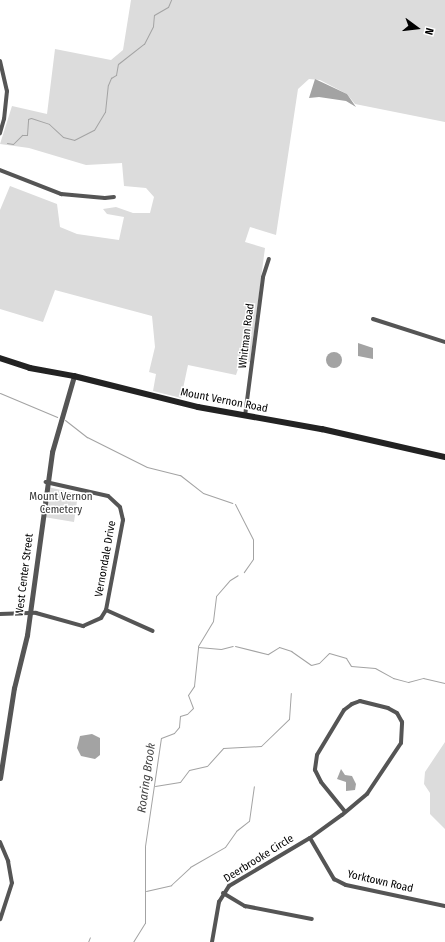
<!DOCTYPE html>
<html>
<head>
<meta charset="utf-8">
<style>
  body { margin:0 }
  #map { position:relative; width:445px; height:942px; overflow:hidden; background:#fff; font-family:"Fira Sans Condensed",sans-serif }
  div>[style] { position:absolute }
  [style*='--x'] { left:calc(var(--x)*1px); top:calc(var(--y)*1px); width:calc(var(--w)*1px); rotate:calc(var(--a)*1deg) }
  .green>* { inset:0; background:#dcdcdc }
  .water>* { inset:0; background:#a3a3a3 }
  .round { border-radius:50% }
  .stream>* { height:1px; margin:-0.5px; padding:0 0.5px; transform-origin:0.5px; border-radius:0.5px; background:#a3a3a3 }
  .minor>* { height:4px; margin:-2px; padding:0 2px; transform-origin:2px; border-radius:2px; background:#555 }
  .tertiary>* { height:5px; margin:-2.5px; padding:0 2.5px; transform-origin:2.5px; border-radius:2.5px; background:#555 }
  .secondary>* { height:5.5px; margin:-2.75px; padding:0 2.75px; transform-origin:2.75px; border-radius:2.75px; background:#222 }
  span { translate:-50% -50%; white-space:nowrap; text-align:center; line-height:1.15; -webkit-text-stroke:3px #fff; paint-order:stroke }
  .street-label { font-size:11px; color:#000 }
  .park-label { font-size:11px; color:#333 }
  .water-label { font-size:12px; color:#444; font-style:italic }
  .north { position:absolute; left:397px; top:8px; width:40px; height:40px; -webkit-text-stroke:3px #fff; paint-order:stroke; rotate:105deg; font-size:11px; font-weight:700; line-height:16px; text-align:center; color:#000 }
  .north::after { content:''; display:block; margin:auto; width:14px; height:18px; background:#000; clip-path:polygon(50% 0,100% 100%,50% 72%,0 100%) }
</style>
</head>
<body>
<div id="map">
  <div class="green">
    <div style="clip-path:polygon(131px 0,445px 0,445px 122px,355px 104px,347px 94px,320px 80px,309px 79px,298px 89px,276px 235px,250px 227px,245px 242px,265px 248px,250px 362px,241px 360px,236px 375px,188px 365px,181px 398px,153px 391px,156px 374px,149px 372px,155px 347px,152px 316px,55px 290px,43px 322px,0 309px,0 210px,10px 186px,57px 204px,60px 227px,77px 234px,119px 240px,124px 217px,107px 214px,103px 209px,116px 207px,133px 213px,150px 213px,154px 197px,146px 188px,124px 186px,122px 163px,86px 165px,29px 148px,0 144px,12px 106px,47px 114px,55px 49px,111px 60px,123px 50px)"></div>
    <div style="clip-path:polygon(48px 487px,78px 494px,74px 522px,44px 517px)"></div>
    <div style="clip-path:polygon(445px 742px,445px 829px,430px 814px,430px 793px,424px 784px,425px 772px)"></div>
  </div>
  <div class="water">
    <div style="clip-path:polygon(315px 79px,347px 94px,356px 107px,346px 101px,319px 97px,309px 98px)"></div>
    <div style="clip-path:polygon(358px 343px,373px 348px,373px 359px,358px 356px)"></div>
    <div class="round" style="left:326px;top:352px;width:16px;height:16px"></div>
    <div style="clip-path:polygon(92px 734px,100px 738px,100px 755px,95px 759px,81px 756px,77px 748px,80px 736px)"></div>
    <div style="clip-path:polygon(341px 769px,345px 775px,352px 776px,356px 784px,355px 790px,346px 791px,346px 782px,337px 779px)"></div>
  </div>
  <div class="stream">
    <div style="--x:7;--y:143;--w:6;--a:9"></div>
    <div style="--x:13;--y:144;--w:13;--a:-45"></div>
    <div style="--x:22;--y:135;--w:5;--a:0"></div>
    <div style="--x:27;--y:135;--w:16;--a:-86"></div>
    <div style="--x:28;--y:119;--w:3;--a:-18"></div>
    <div style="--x:31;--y:118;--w:19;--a:18"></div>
    <div style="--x:49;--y:124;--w:19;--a:43"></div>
    <div style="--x:63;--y:137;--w:11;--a:15"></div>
    <div style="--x:74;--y:140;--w:22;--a:-27"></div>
    <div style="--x:94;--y:130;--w:21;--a:-59"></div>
    <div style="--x:105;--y:112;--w:27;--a:-84"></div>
    <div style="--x:108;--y:85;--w:8;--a:-67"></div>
    <div style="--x:111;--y:78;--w:6;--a:-31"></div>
    <div style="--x:116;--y:75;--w:11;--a:-80"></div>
    <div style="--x:118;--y:64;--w:33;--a:-38"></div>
    <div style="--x:144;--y:44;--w:20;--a:-63"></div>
    <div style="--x:153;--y:26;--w:11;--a:-85"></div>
    <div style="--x:154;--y:15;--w:16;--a:-30"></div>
    <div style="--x:168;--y:7;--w:8;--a:-67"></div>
    <div style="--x:0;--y:393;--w:62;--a:22.8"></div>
    <div style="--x:65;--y:420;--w:28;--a:38"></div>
    <div style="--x:87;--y:437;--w:67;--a:26.6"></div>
    <div style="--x:147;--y:467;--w:34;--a:14"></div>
    <div style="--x:180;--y:475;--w:29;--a:38"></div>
    <div style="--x:203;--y:493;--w:31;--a:19"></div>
    <div style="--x:235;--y:504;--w:39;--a:63"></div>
    <div style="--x:253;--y:539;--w:20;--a:90"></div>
    <div style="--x:253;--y:559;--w:16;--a:125"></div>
    <div style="--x:198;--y:646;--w:29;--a:-59"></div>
    <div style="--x:213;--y:621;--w:25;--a:-83"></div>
    <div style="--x:216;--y:596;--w:21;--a:-49"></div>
    <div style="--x:230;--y:580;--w:9;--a:-32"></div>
    <div style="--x:235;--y:646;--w:34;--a:14"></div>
    <div style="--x:268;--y:654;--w:13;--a:-32"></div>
    <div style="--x:279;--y:647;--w:13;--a:18"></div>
    <div style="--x:291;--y:651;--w:24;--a:35"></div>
    <div style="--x:311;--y:665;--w:8;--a:-14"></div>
    <div style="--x:319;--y:663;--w:14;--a:-45"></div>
    <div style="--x:329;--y:653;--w:18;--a:16"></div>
    <div style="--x:346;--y:658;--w:9;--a:58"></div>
    <div style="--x:351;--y:666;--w:24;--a:5"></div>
    <div style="--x:375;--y:668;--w:21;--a:29"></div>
    <div style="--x:393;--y:678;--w:16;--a:15"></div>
    <div style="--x:408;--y:682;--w:16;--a:-15"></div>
    <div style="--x:423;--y:678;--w:23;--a:13"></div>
    <div style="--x:155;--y:786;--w:25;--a:-9"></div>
    <div style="--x:180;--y:782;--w:15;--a:-53"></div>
    <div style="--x:189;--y:770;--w:18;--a:-13"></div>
    <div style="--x:207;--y:766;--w:24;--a:-48"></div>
    <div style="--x:223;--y:748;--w:38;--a:-3"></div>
    <div style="--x:261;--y:746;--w:39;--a:-44"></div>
    <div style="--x:289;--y:719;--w:26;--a:-86"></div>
    <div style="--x:146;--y:891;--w:26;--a:-13"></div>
    <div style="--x:171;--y:885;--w:26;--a:-43"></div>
    <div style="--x:190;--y:867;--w:40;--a:-29.7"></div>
    <div style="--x:225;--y:847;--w:19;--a:-55"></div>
    <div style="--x:236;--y:831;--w:16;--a:-38"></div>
    <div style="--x:249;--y:821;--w:35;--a:-82"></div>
    <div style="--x:88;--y:942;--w:5;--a:-68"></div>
    <div style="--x:133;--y:942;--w:22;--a:-58"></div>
    <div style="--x:145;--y:923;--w:77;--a:-90"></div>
    <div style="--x:145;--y:846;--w:109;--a:-81.6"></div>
    <div style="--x:161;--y:738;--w:14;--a:-21"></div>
    <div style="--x:174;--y:733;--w:8;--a:-50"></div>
    <div style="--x:179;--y:727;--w:11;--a:-85"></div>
    <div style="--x:180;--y:716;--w:7;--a:-16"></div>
    <div style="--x:187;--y:714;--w:8;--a:-45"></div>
    <div style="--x:193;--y:708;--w:14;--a:-111"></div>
    <div style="--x:188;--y:695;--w:11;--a:-56"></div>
    <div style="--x:194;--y:686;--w:39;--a:-84"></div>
    <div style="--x:198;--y:647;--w:23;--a:5"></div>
    <div style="--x:221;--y:649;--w:12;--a:-14"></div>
  </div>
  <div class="minor">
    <div style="--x:0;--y:61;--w:31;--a:77"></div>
    <div style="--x:7;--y:91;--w:28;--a:96"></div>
    <div style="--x:4;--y:119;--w:15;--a:106"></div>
    <div style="--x:0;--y:170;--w:66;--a:21.5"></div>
    <div style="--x:61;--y:194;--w:44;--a:5.2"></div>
    <div style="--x:105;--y:198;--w:9;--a:-6"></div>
    <div style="--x:373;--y:319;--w:76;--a:17.7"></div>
    <div style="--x:245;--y:416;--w:140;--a:-82.6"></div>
    <div style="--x:263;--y:277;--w:19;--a:-72"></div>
    <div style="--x:106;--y:610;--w:51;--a:24.1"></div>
    <div style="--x:0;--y:614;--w:36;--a:-2"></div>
    <div style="--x:36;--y:613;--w:49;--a:15.5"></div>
    <div style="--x:83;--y:626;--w:20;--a:-24"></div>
    <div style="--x:101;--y:618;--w:9;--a:-58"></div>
    <div style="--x:106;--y:610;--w:92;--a:-79.3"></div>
    <div style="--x:123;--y:520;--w:13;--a:-103"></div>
    <div style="--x:120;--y:507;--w:16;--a:-137"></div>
    <div style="--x:108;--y:496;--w:64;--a:-167.3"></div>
    <div style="--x:310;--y:838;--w:48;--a:59.7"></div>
    <div style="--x:334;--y:879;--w:13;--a:27"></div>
    <div style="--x:346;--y:885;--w:101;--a:12"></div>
    <div style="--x:0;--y:842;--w:21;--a:67"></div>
    <div style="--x:8;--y:861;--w:22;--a:80"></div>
    <div style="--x:12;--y:883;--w:38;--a:108"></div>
    <div style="--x:223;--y:893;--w:26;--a:31"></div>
    <div style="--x:245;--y:906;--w:68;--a:11"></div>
    <div style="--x:212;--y:942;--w:41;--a:-80.1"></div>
    <div style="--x:219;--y:902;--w:19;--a:-58"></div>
    <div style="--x:229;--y:886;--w:94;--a:-30.7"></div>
    <div style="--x:310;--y:838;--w:39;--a:-36"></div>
    <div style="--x:342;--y:815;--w:33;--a:-40"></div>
    <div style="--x:367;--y:794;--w:61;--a:-56.3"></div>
    <div style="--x:401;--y:743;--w:21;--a:-87"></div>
    <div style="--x:402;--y:722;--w:10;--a:-119"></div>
    <div style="--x:397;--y:713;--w:10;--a:-151"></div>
    <div style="--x:388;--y:708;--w:29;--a:-166"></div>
    <div style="--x:360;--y:701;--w:9;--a:159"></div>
    <div style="--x:352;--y:704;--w:10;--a:143"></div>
    <div style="--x:344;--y:710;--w:52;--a:121"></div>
    <div style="--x:317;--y:755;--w:15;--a:98"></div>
    <div style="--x:315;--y:770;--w:13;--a:63"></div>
    <div style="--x:321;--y:782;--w:38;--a:51"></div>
  </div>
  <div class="tertiary">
    <div style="--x:0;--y:778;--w:91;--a:-81.2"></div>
    <div style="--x:14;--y:688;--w:55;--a:-76.2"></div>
    <div style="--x:27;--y:635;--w:185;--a:-82.2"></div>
    <div style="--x:52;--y:452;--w:79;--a:-73.9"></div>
  </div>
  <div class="secondary">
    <div style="--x:0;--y:358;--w:32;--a:18"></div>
    <div style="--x:30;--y:368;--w:45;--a:10.3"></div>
    <div style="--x:74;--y:376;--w:128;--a:14"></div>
    <div style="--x:198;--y:407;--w:126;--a:10.1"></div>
    <div style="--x:322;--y:429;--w:126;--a:12.8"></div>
  </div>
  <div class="street-label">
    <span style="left:247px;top:336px;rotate:-83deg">Whitman Road</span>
    <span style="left:224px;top:401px;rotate:11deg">Mount Vernon Road</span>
    <span style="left:106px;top:559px;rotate:-80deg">Vernondale Drive</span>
    <span style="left:25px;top:575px;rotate:-83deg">West Center Street</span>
    <span style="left:259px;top:859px;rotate:-32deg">Deerbrooke Circle</span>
    <span style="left:380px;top:882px;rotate:13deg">Yorktown Road</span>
  </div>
  <div class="park-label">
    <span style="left:61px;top:504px">Mount Vernon<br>Cemetery</span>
  </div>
  <div class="water-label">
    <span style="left:147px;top:778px;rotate:-82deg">Roaring Brook</span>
  </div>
  <div class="north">N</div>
</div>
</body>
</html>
